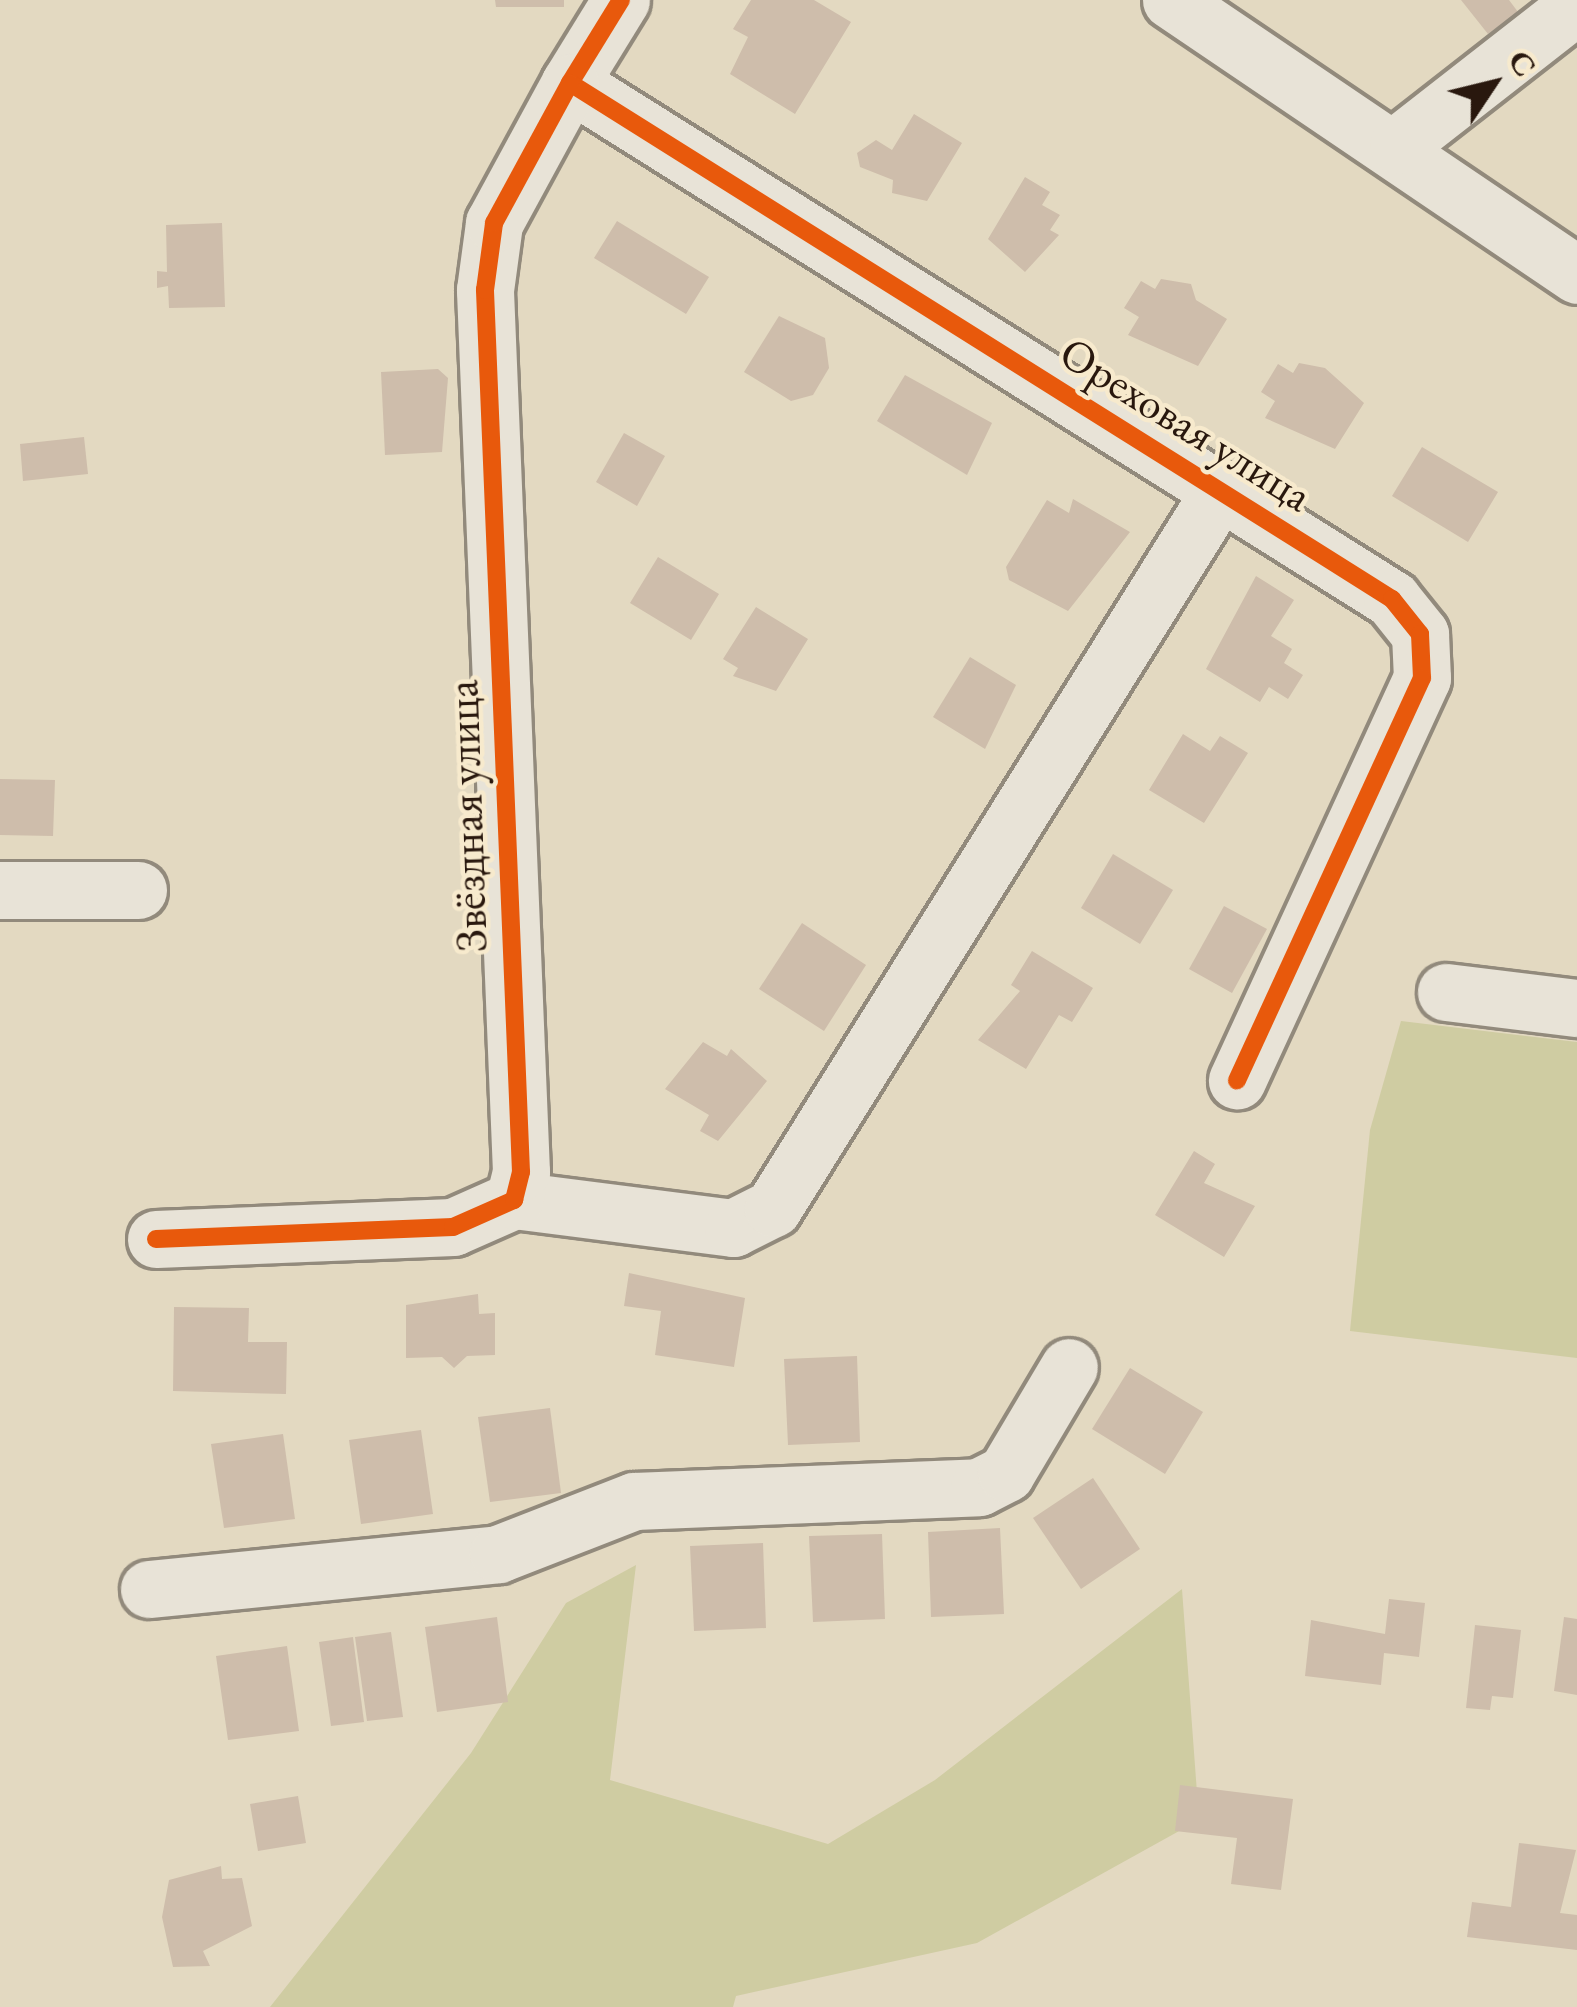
<!DOCTYPE html>
<html>
<head>
<meta charset="utf-8">
<style>
  body { margin:0 }
  #map { position:relative; width:1577px; height:2007px; overflow:hidden; background:#e3d9c1; font-family:"EB Garamond",serif }
  div>[style] { position:absolute }
  [style*='--x'] { left:calc(var(--x)*1px); top:calc(var(--y)*1px); width:calc(var(--w)*1px); rotate:calc(var(--a)*1deg) }
  .green>* { inset:0; background:#cfcca2 }
  .building>* { inset:0; background:#cebdab }
  .roads { filter:drop-shadow(3px 0 #928a7c) drop-shadow(-3px 0 #928a7c) drop-shadow(0 3px #928a7c) drop-shadow(0 -3px #928a7c) }
  .minor>* { height:57px; margin:-28.5px; padding:0 28.5px; transform-origin:28.5px; border-radius:28.5px; background:#e8e3d7 }
  .cycleway>* { height:18px; margin:-9px; padding:0 9px; transform-origin:9px; border-radius:9px; background:#e8590c }
  span { translate:-50% -50%; white-space:nowrap; text-align:center; line-height:1.15; -webkit-text-stroke:9px #f7eacd; paint-order:stroke }
  .street-label { font-size:45px; color:#29180e }
  .north { position:absolute; left:1433px; top:24px; width:120px; height:120px; -webkit-text-stroke:9px #f7eacd; paint-order:stroke; rotate:55deg; font-size:33px; font-weight:700; line-height:48px; text-align:center; color:#29180e }
  .north::after { content:''; display:block; margin:auto; width:42px; height:54px; background:#29180e; clip-path:polygon(50% 0,100% 100%,50% 72%,0 100%) }
</style>
</head>
<body>
<div id="map">
  <div class="green">
    <div style="clip-path:polygon(1401px 1021px,1577px 1042px,1577px 1358px,1350px 1331px,1370px 1130px)"></div>
    <div style="clip-path:polygon(636px 1565px,610px 1780px,828px 1844px,935px 1780px,1182px 1589px,1199px 1820px,977px 1943px,736px 1996px,733px 2007px,270px 2007px,471px 1753px,566px 1603px)"></div>
  </div>
  <div class="building">
    <div style="clip-path:polygon(495px 0,564px 0,564px 7px,496px 7px)"></div>
    <div style="clip-path:polygon(751px 0,814px 0,851px 22px,795px 114px,730px 74px,748px 37px,733px 29px)"></div>
    <div style="clip-path:polygon(1461px 0,1509px 0,1518px 12px,1488px 34px)"></div>
    <div style="clip-path:polygon(914px 114px,962px 143px,927px 201px,892px 193px,893px 180px,860px 167px,857px 153px,876px 140px,892px 150px)"></div>
    <div style="clip-path:polygon(1025px 177px,1050px 192px,1042px 205px,1060px 215px,1050px 230px,1059px 235px,1025px 272px,988px 239px)"></div>
    <div style="clip-path:polygon(617px 221px,709px 277px,686px 314px,594px 258px)"></div>
    <div style="clip-path:polygon(222px 223px,225px 307px,169px 308px,168px 286px,157px 288px,157px 271px,167px 272px,166px 225px)"></div>
    <div style="clip-path:polygon(1161px 279px,1191px 284px,1196px 300px,1227px 319px,1198px 366px,1128px 335px,1139px 317px,1124px 308px,1141px 281px,1155px 289px)"></div>
    <div style="clip-path:polygon(779px 316px,825px 338px,829px 368px,813px 395px,791px 401px,744px 372px)"></div>
    <div style="clip-path:polygon(1299px 363px,1325px 368px,1364px 403px,1335px 449px,1265px 418px,1275px 401px,1261px 392px,1278px 364px,1293px 373px)"></div>
    <div style="clip-path:polygon(438px 369px,448px 378px,442px 452px,385px 455px,381px 372px)"></div>
    <div style="clip-path:polygon(905px 375px,992px 423px,967px 475px,877px 421px)"></div>
    <div style="clip-path:polygon(624px 433px,665px 456px,637px 506px,596px 482px)"></div>
    <div style="clip-path:polygon(84px 437px,88px 474px,23px 481px,20px 444px)"></div>
    <div style="clip-path:polygon(1422px 447px,1498px 492px,1468px 542px,1392px 496px)"></div>
    <div style="clip-path:polygon(1073px 499px,1130px 532px,1068px 611px,1009px 580px,1006px 567px,1047px 500px,1069px 513px)"></div>
    <div style="clip-path:polygon(658px 557px,719px 594px,691px 640px,630px 603px)"></div>
    <div style="clip-path:polygon(1256px 576px,1294px 600px,1271px 636px,1292px 649px,1284px 663px,1303px 675px,1288px 699px,1269px 687px,1260px 702px,1206px 669px)"></div>
    <div style="clip-path:polygon(756px 607px,808px 639px,776px 691px,733px 676px,738px 668px,723px 659px)"></div>
    <div style="clip-path:polygon(970px 657px,1016px 685px,985px 749px,933px 717px)"></div>
    <div style="clip-path:polygon(1183px 734px,1210px 751px,1220px 736px,1248px 753px,1204px 823px,1149px 790px)"></div>
    <div style="clip-path:polygon(0 779px,55px 780px,53px 836px,0 835px)"></div>
    <div style="clip-path:polygon(1113px 854px,1173px 890px,1140px 944px,1081px 908px)"></div>
    <div style="clip-path:polygon(1224px 906px,1267px 929px,1232px 993px,1189px 969px)"></div>
    <div style="clip-path:polygon(802px 923px,866px 965px,824px 1031px,759px 989px)"></div>
    <div style="clip-path:polygon(1032px 951px,1093px 988px,1072px 1022px,1059px 1015px,1026px 1069px,978px 1040px,1020px 991px,1011px 985px)"></div>
    <div style="clip-path:polygon(703px 1042px,727px 1056px,731px 1049px,767px 1081px,718px 1141px,700px 1131px,709px 1115px,665px 1089px)"></div>
    <div style="clip-path:polygon(1194px 1151px,1215px 1164px,1204px 1183px,1255px 1206px,1224px 1257px,1155px 1215px)"></div>
    <div style="clip-path:polygon(629px 1273px,745px 1298px,734px 1367px,655px 1355px,661px 1311px,624px 1306px)"></div>
    <div style="clip-path:polygon(478px 1294px,479px 1314px,495px 1313px,495px 1355px,467px 1356px,454px 1368px,442px 1357px,406px 1358px,406px 1305px)"></div>
    <div style="clip-path:polygon(174px 1307px,249px 1308px,248px 1342px,287px 1342px,286px 1394px,173px 1391px)"></div>
    <div style="clip-path:polygon(857px 1356px,860px 1442px,788px 1445px,784px 1359px)"></div>
    <div style="clip-path:polygon(1130px 1368px,1203px 1412px,1165px 1474px,1092px 1429px)"></div>
    <div style="clip-path:polygon(550px 1408px,561px 1493px,490px 1502px,478px 1417px)"></div>
    <div style="clip-path:polygon(421px 1430px,433px 1514px,361px 1524px,349px 1440px)"></div>
    <div style="clip-path:polygon(283px 1434px,295px 1519px,224px 1528px,211px 1444px)"></div>
    <div style="clip-path:polygon(1093px 1478px,1140px 1549px,1081px 1589px,1033px 1518px)"></div>
    <div style="clip-path:polygon(1000px 1528px,1004px 1614px,931px 1617px,928px 1532px)"></div>
    <div style="clip-path:polygon(882px 1534px,885px 1619px,813px 1622px,809px 1536px)"></div>
    <div style="clip-path:polygon(763px 1543px,766px 1628px,694px 1631px,690px 1546px)"></div>
    <div style="clip-path:polygon(1389px 1599px,1425px 1603px,1419px 1657px,1384px 1653px,1381px 1685px,1305px 1676px,1311px 1620px,1385px 1634px)"></div>
    <div style="clip-path:polygon(497px 1617px,508px 1702px,437px 1712px,425px 1627px)"></div>
    <div style="clip-path:polygon(1564px 1617px,1577px 1619px,1577px 1695px,1554px 1691px)"></div>
    <div style="clip-path:polygon(1475px 1625px,1521px 1630px,1513px 1698px,1492px 1696px,1490px 1710px,1466px 1708px)"></div>
    <div style="clip-path:polygon(391px 1632px,403px 1717px,367px 1721px,355px 1637px)"></div>
    <div style="clip-path:polygon(353px 1637px,364px 1722px,331px 1726px,319px 1642px)"></div>
    <div style="clip-path:polygon(287px 1646px,299px 1731px,228px 1740px,216px 1656px)"></div>
    <div style="clip-path:polygon(1180px 1785px,1293px 1799px,1281px 1890px,1231px 1884px,1237px 1838px,1175px 1831px)"></div>
    <div style="clip-path:polygon(298px 1796px,306px 1843px,258px 1851px,250px 1804px)"></div>
    <div style="clip-path:polygon(1519px 1843px,1576px 1850px,1560px 1913px,1577px 1915px,1577px 1950px,1467px 1937px,1472px 1902px,1511px 1907px)"></div>
    <div style="clip-path:polygon(221px 1866px,222px 1879px,242px 1878px,252px 1926px,203px 1951px,210px 1966px,173px 1967px,162px 1917px,169px 1880px)"></div>
  </div>
  <div class="roads">
    <div class="minor">
      <div style="--x:621;--y:0;--w:97;--a:121.6"></div>
      <div style="--x:570;--y:83;--w:971;--a:32.12"></div>
      <div style="--x:1392;--y:599;--w:45;--a:51.3"></div>
      <div style="--x:1420;--y:634;--w:44;--a:87.4"></div>
      <div style="--x:1422;--y:678;--w:443;--a:114.7"></div>
      <div style="--x:1171;--y:0;--w:490;--a:34.1"></div>
      <div style="--x:1398;--y:145;--w:227;--a:-38"></div>
      <div style="--x:0;--y:890;--w:138;--a:0"></div>
      <div style="--x:1446;--y:992;--w:132;--a:7"></div>
      <div style="--x:514;--y:1200;--w:221;--a:7.3"></div>
      <div style="--x:733;--y:1228;--w:45;--a:-26.6"></div>
      <div style="--x:773;--y:1208;--w:845;--a:-58.06"></div>
      <div style="--x:156;--y:1239;--w:297;--a:-2.3"></div>
      <div style="--x:453;--y:1227;--w:67;--a:-23.9"></div>
      <div style="--x:514;--y:1200;--w:29;--a:-76"></div>
      <div style="--x:521;--y:1172;--w:883;--a:-92.34"></div>
      <div style="--x:485;--y:290;--w:68;--a:-82.3"></div>
      <div style="--x:494;--y:223;--w:159;--a:-61.5"></div>
      <div style="--x:149;--y:1589;--w:351;--a:-5.7"></div>
      <div style="--x:498;--y:1554;--w:146;--a:-21.3"></div>
      <div style="--x:634;--y:1501;--w:345;--a:-2.3"></div>
      <div style="--x:979;--y:1487;--w:30;--a:-27"></div>
      <div style="--x:1006;--y:1473;--w:123;--a:-59.3"></div>
    </div>
  </div>
  <div class="cycleway">
    <div style="--x:621;--y:0;--w:97;--a:121.6"></div>
    <div style="--x:570;--y:83;--w:971;--a:32.12"></div>
    <div style="--x:1392;--y:599;--w:45;--a:51.3"></div>
    <div style="--x:1420;--y:634;--w:44;--a:87.4"></div>
    <div style="--x:1422;--y:678;--w:443;--a:114.7"></div>
    <div style="--x:156;--y:1239;--w:297;--a:-2.3"></div>
    <div style="--x:453;--y:1227;--w:67;--a:-23.9"></div>
    <div style="--x:514;--y:1200;--w:29;--a:-76"></div>
    <div style="--x:521;--y:1172;--w:883;--a:-92.34"></div>
    <div style="--x:485;--y:290;--w:68;--a:-82.3"></div>
    <div style="--x:494;--y:223;--w:159;--a:-61.5"></div>
  </div>
  <div class="street-label">
    <span style="left:1186px;top:424px;rotate:32deg">Ореховая улица</span>
    <span style="left:467px;top:816px;rotate:-92deg">Звёздная улица</span>
  </div>
  <div class="north">С</div>
</div>
</body>
</html>
